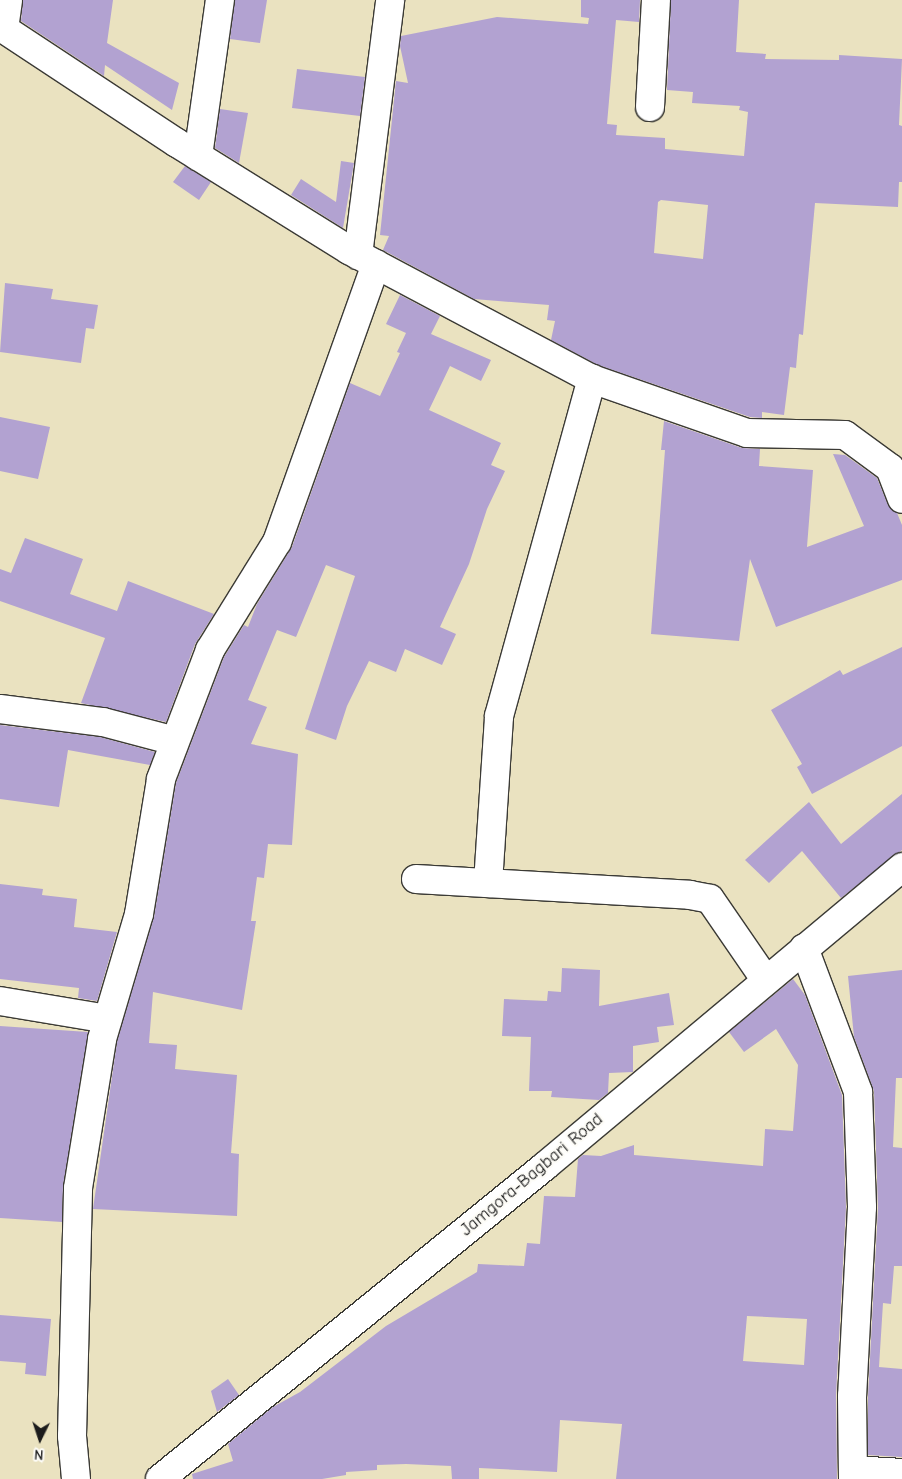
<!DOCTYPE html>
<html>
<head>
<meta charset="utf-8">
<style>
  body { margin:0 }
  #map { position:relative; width:902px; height:1479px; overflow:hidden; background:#eae2c0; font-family:"Comic Neue",sans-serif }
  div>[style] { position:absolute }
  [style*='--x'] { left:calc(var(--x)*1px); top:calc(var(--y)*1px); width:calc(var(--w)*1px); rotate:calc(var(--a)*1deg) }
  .building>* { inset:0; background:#b2a2d1 }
  .roads { filter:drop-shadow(1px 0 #3b3a35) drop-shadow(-1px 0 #3b3a35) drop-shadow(0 1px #3b3a35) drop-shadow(0 -1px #3b3a35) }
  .minor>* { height:28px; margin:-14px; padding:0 14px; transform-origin:14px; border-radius:14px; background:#fff }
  span { translate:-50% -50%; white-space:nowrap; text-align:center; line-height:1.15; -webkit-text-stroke:4.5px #fdfcf7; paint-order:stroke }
  .street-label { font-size:18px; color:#1c1c1c }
  .north { position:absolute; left:15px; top:1414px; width:50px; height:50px; -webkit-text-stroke:4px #fdfcf7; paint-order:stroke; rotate:184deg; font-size:14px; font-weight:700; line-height:20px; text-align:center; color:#1c1c1c }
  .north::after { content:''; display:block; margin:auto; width:18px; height:22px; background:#1c1c1c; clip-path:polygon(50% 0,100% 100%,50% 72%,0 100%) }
</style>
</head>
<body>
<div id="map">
  <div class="building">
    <div style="clip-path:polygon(23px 0,113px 0,107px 43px,179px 83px,172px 110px,105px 65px,104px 76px,21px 21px)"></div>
    <div style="clip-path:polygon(235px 0,267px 0,260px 43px,230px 39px)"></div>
    <div style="clip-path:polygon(evenodd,581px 0,640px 0,639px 22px,616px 20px,607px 124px,617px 125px,616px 135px,665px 138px,665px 149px,744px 156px,748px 112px,739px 110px,740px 106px,692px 103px,693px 92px,667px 90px,671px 0,739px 0,736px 52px,766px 54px,765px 59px,839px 60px,839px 55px,902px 59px,899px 125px,902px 126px,902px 182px,899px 182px,898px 207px,815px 203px,803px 335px,799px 334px,796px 368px,790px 367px,784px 415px,762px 412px,762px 418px,750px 417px,598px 365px,551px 340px,555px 321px,547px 320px,549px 305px,474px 299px,383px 250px,389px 236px,380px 235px,396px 81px,408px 83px,400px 46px,401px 36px,497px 17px,588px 24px,589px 18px,581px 17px,581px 0,661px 200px,708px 205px,703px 259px,654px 253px,658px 202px,661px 200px)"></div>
    <div style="clip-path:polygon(297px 69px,365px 77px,360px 116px,292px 108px)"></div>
    <div style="clip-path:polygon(220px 109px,248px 113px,239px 163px,215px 148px)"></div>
    <div style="clip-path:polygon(341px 161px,354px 163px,343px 228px,291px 195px,301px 179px,336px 202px)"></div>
    <div style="clip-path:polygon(185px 166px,211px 182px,199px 200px,173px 182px)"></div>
    <div style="clip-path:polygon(5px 283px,53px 289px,51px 299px,98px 305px,94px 329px,86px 328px,81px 363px,0 352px)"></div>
    <div style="clip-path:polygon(400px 295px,440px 316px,431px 334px,491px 360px,481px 381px,450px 366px,429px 410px,501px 443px,491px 465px,505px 471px,487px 509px,469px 564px,440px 627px,456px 634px,442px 665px,405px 649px,396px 672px,369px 661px,347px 706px,336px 740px,305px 729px,355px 576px,326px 565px,296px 637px,277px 630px,248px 700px,267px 707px,251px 744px,298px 754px,292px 845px,268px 844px,264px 878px,257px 877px,251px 921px,256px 921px,242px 1010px,153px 992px,149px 1043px,177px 1045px,175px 1069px,237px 1075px,231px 1153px,239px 1154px,237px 1216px,93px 1209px,117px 1042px,154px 917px,176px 783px,224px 657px,244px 625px,248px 627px,257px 604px,292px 547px,350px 383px,380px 396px,400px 353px,397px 352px,406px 333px,386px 324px)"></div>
    <div style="clip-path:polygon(0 417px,50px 427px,38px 479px,0 471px)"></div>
    <div style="clip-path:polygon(664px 421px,742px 448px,760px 449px,759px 466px,813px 470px,807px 547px,864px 526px,833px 454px,845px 455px,877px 478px,888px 505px,897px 513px,902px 525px,902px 580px,776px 627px,750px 559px,739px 641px,651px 634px,665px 450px,661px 450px)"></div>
    <div style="clip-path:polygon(25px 538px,83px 559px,70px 594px,117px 611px,128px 581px,214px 614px,195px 644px,166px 722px,81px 703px,105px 638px,0 601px,0 569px,11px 573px)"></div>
    <div style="clip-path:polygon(902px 647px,902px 746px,812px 794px,797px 767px,802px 764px,771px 710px,840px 670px,843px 675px)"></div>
    <div style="clip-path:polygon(0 725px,100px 737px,155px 752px,150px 765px,68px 750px,59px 807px,0 799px)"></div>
    <div style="clip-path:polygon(902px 794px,902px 850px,841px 898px,802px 851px,769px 883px,745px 860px,809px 802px,841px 844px)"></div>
    <div style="clip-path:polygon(0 884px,43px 889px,42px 895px,77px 899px,74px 927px,117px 932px,97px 1001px,78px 998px,79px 988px,0 979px)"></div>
    <div style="clip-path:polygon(562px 968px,600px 970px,599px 1006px,669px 993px,674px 1025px,657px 1027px,659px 1042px,633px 1046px,633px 1072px,609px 1073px,608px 1093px,599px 1100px,551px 1097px,552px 1091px,529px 1091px,531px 1037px,502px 1036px,504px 999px,547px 1001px,548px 991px,561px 992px)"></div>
    <div style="clip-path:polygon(902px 970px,902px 1078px,896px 1078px,893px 1147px,902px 1148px,902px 1266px,894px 1266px,891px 1304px,883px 1303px,879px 1367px,902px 1369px,902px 1457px,868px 1455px,868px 1396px,878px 1208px,874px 1091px,854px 1037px,848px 976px)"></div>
    <div style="clip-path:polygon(evenodd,793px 979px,805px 995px,842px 1095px,846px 1207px,836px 1395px,837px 1479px,616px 1479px,622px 1424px,560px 1420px,557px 1472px,479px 1468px,479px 1479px,452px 1479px,451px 1466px,406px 1464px,377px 1465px,377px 1470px,346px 1472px,346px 1475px,322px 1479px,193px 1479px,192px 1474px,233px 1461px,228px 1444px,273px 1407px,300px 1392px,386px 1326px,477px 1272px,478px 1264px,524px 1266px,527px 1243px,540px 1244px,544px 1196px,575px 1197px,578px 1159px,583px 1155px,601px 1156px,634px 1145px,634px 1155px,763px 1166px,765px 1129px,793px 1131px,798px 1065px,776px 1029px,744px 1052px,729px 1032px,793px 979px,747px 1316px,807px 1319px,804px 1365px,743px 1361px,747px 1316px)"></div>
    <div style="clip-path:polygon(0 1026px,88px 1032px,63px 1186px,62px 1222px,0 1218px)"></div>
    <div style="clip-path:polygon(0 1315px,51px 1319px,46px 1376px,25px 1374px,26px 1363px,0 1361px)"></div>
    <div style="clip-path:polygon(228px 1379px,239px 1395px,217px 1412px,211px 1391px)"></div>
  </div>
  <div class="roads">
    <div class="minor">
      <div style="--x:0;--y:26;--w:5;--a:37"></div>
      <div style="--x:4;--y:29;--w:29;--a:-82"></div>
      <div style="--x:4;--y:29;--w:207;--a:33.4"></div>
      <div style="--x:177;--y:143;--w:203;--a:31.9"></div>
      <div style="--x:349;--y:250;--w:275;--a:28"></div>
      <div style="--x:592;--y:379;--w:164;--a:19.2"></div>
      <div style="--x:747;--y:433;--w:98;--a:1.2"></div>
      <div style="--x:845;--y:435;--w:56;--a:36.3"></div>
      <div style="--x:890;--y:468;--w:33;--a:69"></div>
      <div style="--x:650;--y:107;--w:107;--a:-86.8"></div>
      <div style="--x:198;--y:156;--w:158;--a:-82"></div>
      <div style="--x:358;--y:255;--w:257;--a:-82.8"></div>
      <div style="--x:0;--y:709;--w:104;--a:7.2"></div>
      <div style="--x:103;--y:722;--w:74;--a:14.8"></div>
      <div style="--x:416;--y:879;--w:274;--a:3.3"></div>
      <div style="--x:690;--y:895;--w:20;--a:11"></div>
      <div style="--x:710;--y:899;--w:97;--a:55.5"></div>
      <div style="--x:488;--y:883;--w:167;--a:-86.2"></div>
      <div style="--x:499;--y:716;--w:350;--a:-74.6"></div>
      <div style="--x:804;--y:948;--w:154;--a:69.4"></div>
      <div style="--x:858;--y:1092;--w:115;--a:88"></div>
      <div style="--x:862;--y:1207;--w:189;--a:93"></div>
      <div style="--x:852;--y:1396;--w:83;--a:89.3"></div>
      <div style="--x:0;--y:1001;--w:109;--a:9.5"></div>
      <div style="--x:853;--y:1470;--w:49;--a:3.5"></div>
      <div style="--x:76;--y:1479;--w:43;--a:-95.3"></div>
      <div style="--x:72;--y:1436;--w:248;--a:-88.6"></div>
      <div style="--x:78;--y:1188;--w:151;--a:-80.8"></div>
      <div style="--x:102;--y:1039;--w:130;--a:-73.5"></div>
      <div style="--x:139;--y:914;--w:137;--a:-80.7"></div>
      <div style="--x:161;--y:779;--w:138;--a:-69.2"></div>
      <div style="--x:210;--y:650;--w:127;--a:-58.2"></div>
      <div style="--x:277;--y:542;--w:295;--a:-70.4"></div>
      <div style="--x:160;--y:1479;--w:496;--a:-39.1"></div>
      <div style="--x:545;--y:1166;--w:466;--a:-39.9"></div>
    </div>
  </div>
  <div class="street-label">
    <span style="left:532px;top:1175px;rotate:-40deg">Jamgora-Bagbari Road</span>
  </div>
  <div class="north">N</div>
</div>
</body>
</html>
